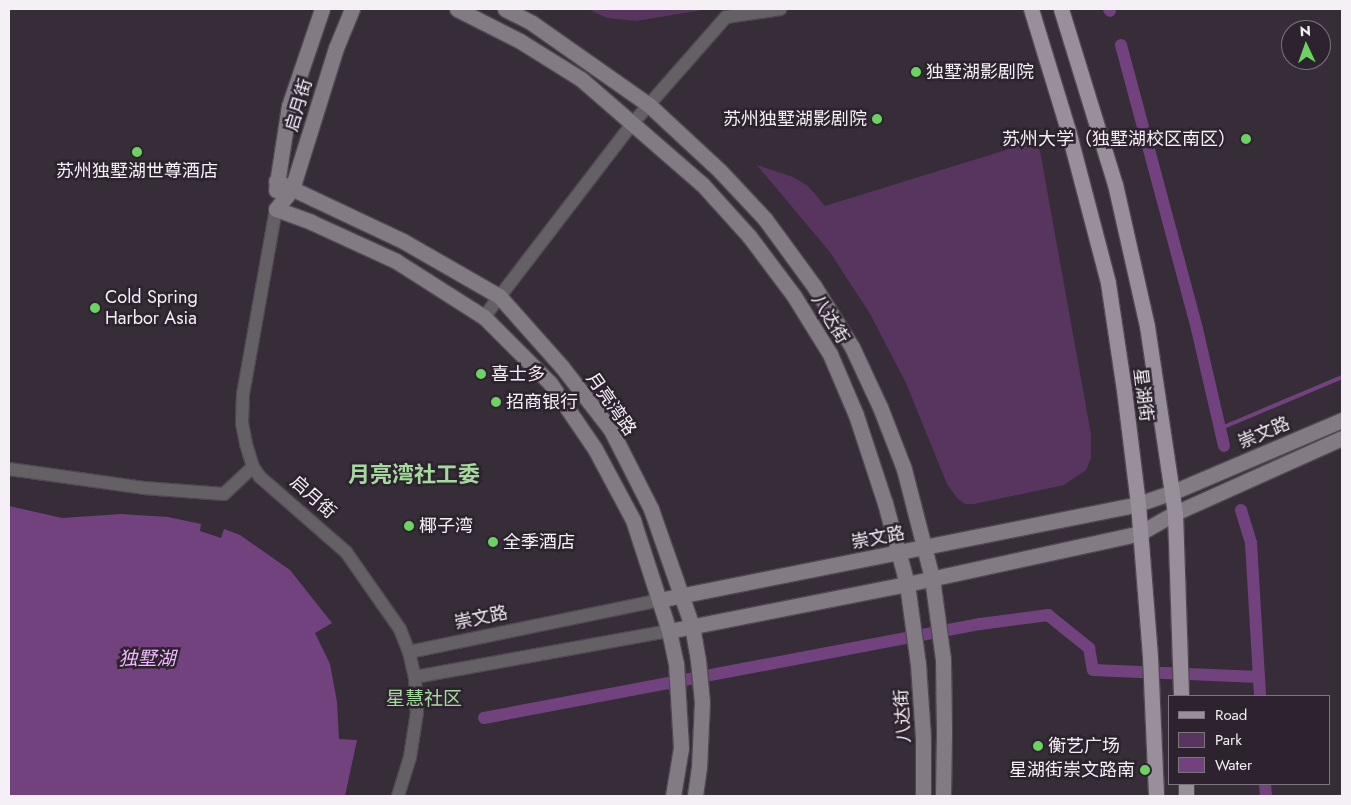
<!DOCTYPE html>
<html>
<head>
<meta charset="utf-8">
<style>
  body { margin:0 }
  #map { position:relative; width:1351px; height:805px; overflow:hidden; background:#362d39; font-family:Jost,"Noto Sans SC",sans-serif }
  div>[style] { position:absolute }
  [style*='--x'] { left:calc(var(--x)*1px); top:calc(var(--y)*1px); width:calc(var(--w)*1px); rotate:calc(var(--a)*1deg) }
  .green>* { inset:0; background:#57355f }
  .water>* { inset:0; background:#72427e }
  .stream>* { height:4px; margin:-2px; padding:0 2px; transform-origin:2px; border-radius:2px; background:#72427e }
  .canal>* { height:12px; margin:-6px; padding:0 6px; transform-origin:6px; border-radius:6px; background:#72427e }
  .roads { filter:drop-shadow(1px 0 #514853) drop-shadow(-1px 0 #514853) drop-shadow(0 1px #514853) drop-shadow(0 -1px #514853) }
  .street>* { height:12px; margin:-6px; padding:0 6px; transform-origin:6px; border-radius:6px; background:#656066 }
  .secondary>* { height:15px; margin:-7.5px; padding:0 7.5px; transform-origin:7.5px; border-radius:7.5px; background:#827b84 }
  .primary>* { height:15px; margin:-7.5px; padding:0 7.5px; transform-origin:7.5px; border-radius:7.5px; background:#988f9a }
  .dots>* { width:14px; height:14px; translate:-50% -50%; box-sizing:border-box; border:2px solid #2c232e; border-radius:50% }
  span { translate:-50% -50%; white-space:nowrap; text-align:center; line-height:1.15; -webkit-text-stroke:5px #2c232e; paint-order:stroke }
  .poi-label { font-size:18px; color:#f5eff6 }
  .left { translate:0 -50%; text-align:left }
  .right { translate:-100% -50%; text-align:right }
  .street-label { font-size:18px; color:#f5eff6 }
  .water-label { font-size:19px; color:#f1b9fe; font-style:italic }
  .neighbourhood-label { font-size:19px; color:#a4da9d }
  .district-label { font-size:22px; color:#a4da9d; font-weight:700 }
  .frame { position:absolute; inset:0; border:10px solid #f5eff6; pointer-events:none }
  .legend { position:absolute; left:1168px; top:695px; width:162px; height:90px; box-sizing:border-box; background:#2c232e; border:1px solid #7c757e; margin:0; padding:6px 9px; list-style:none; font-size:15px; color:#f5eff6 }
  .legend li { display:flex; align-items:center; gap:10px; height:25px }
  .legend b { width:25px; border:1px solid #7c757e }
  .north { position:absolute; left:1281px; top:20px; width:50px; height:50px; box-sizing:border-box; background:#2c232e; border:1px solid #7c757e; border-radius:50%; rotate:357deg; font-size:14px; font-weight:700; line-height:20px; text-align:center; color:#f5eff6 }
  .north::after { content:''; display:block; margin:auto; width:18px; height:22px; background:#6cd362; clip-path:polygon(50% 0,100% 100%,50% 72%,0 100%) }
</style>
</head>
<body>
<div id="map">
  <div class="green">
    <div style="clip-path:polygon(588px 9px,708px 9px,636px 21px,607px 18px)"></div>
    <div style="clip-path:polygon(1038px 140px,1091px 434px,1091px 458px,1086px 470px,1064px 485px,974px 504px,965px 504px,957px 498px,947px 484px,906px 383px,869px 312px,829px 251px,757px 165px,793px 177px,808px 186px,825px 206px)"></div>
  </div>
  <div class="water">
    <div style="clip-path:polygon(9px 506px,62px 518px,121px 514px,168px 517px,201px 524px,200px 531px,221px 538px,224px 529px,240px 535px,290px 570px,332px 623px,315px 633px,330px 664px,337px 702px,339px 739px,357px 740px,345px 796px,9px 796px)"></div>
  </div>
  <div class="stream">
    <div style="--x:1219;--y:429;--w:134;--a:-22.9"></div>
  </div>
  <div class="canal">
    <div style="--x:1109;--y:9;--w:2;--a:63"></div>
    <div style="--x:1121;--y:45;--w:294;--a:75"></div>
    <div style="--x:1197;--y:329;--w:120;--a:77"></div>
    <div style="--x:1241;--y:510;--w:34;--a:73"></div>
    <div style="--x:1251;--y:543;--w:153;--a:86.6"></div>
    <div style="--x:484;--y:718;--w:505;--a:-10.73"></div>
    <div style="--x:980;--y:624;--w:69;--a:-7.5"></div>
    <div style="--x:1048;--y:615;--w:53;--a:38.8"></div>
    <div style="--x:1089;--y:648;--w:22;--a:80"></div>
    <div style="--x:1093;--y:670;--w:166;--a:2.4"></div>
    <div style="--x:1265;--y:784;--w:12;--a:85"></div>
  </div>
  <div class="roads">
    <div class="street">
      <div style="--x:276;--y:209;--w:188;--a:100.1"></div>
      <div style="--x:243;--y:394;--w:29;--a:92"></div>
      <div style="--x:242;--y:423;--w:21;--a:79"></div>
      <div style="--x:246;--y:444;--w:24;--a:73"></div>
      <div style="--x:253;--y:467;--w:12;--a:55"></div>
      <div style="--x:260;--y:477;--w:114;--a:41.1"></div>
      <div style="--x:346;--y:552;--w:94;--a:55"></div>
      <div style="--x:400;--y:629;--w:25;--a:69"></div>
      <div style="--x:409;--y:652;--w:26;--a:77"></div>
      <div style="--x:415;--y:677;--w:35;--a:87"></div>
      <div style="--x:417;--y:712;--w:46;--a:98.8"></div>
      <div style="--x:410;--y:757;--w:41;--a:107.1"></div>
      <div style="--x:484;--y:317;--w:243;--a:-52.5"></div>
      <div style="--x:632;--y:124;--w:142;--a:-48.7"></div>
      <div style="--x:726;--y:17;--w:55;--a:-8.4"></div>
      <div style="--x:9;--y:469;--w:136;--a:8"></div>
      <div style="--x:144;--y:488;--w:80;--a:4.3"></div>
      <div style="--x:224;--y:494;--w:40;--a:-43"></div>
      <div style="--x:409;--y:652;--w:255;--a:-11.7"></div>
      <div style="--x:415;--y:677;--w:258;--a:-10.3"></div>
    </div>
    <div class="secondary">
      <div style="--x:457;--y:9;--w:71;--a:26.9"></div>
      <div style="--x:520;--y:41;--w:72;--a:31.9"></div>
      <div style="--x:581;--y:79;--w:160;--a:41"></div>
      <div style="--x:702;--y:184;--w:70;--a:47.9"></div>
      <div style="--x:749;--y:236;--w:75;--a:53.1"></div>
      <div style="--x:794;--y:296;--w:68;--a:58.2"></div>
      <div style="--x:830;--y:354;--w:66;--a:66.9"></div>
      <div style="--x:856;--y:415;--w:93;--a:71.8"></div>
      <div style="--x:885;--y:503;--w:84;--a:74.8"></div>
      <div style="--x:907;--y:584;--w:81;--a:82.2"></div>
      <div style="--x:918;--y:664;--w:74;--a:86.1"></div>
      <div style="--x:923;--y:738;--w:58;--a:90"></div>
      <div style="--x:505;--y:9;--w:30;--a:27"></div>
      <div style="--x:532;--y:23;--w:143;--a:35"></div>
      <div style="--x:649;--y:105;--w:97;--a:42.9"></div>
      <div style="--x:720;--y:171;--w:66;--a:46.8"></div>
      <div style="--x:765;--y:219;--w:83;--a:53.8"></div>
      <div style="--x:814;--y:286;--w:72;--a:58.1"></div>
      <div style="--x:852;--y:347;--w:66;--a:65"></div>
      <div style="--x:880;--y:407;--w:66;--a:68.8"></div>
      <div style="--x:904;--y:469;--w:113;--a:75.6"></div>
      <div style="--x:932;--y:578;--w:82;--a:82.3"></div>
      <div style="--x:943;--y:659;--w:74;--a:89.2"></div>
      <div style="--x:944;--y:733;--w:63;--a:90.9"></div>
      <div style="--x:276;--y:181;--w:140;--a:25.3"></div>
      <div style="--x:403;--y:241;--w:111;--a:29.8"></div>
      <div style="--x:499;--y:296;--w:95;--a:48.4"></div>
      <div style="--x:562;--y:367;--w:80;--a:52.1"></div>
      <div style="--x:611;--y:430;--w:89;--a:63.1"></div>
      <div style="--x:651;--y:509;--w:124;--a:70.7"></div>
      <div style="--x:692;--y:626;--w:35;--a:80"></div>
      <div style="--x:698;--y:660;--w:42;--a:84.6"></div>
      <div style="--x:702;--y:702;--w:65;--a:92.6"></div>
      <div style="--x:699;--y:767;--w:29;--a:98"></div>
      <div style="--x:276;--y:190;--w:85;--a:-81.2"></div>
      <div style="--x:289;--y:106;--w:102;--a:-71.2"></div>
      <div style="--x:276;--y:209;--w:37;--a:20"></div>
      <div style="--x:311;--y:222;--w:94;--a:24.6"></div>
      <div style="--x:396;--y:261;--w:104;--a:32.5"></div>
      <div style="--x:484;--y:317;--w:93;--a:45"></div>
      <div style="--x:550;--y:383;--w:80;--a:55.7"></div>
      <div style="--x:595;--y:449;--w:81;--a:61.8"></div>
      <div style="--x:633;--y:520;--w:117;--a:72"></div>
      <div style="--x:669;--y:631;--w:33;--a:78"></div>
      <div style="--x:676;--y:663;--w:85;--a:86.6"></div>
      <div style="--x:681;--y:748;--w:49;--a:99.5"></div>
      <div style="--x:276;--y:209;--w:26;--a:-51"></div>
      <div style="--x:292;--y:189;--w:148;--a:-72.7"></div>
      <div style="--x:336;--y:48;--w:42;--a:-67.7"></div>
      <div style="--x:659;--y:600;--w:489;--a:-11.3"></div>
      <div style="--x:1138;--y:504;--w:37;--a:-19"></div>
      <div style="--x:1173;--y:492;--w:184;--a:-23.1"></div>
      <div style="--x:669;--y:631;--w:243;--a:-11.2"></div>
      <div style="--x:907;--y:584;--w:239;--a:-12.3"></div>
      <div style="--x:1140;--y:533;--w:40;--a:-29.7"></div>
      <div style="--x:1175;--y:513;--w:183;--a:-24.2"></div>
    </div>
    <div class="primary">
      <div style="--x:1031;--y:9;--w:127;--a:73"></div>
      <div style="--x:1068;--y:130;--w:158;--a:75.3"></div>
      <div style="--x:1108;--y:283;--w:108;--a:81.5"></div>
      <div style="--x:1124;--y:390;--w:115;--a:83"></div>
      <div style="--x:1138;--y:504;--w:153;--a:85.5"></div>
      <div style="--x:1150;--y:657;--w:139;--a:87.5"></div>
      <div style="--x:1061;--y:9;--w:183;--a:72.9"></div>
      <div style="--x:1115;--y:184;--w:146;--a:77.3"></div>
      <div style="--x:1147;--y:326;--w:189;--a:81.5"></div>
      <div style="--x:1175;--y:513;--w:183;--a:88.1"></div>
      <div style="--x:1186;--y:784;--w:12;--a:90"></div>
    </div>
  </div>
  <div class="dots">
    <div style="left:916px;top:72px;background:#6cd362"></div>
    <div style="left:877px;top:119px;background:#6cd362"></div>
    <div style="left:1246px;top:139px;background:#6cd362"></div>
    <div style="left:137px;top:152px;background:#6cd362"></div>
    <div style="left:95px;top:308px;background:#6cd362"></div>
    <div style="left:481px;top:374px;background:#6cd362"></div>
    <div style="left:496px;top:402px;background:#6cd362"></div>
    <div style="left:409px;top:526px;background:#6cd362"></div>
    <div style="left:493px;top:542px;background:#6cd362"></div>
    <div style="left:1038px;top:746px;background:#6cd362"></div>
    <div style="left:1145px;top:770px;background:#6cd362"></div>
  </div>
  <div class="poi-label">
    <span class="left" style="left:926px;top:72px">独墅湖影剧院</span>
    <span class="right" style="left:867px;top:119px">苏州独墅湖影剧院</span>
    <span class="right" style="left:1236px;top:139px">苏州大学（独墅湖校区南区）</span>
    <span style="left:137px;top:171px">苏州独墅湖世尊酒店</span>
    <span class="left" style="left:105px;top:308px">Cold Spring<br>Harbor Asia</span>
    <span class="left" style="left:491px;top:374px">喜士多</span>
    <span class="left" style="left:506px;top:402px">招商银行</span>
    <span class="left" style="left:419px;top:526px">椰子湾</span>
    <span class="left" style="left:503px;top:542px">全季酒店</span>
    <span class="left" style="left:1048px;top:746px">衡艺广场</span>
    <span class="right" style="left:1135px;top:770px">星湖街崇文路南</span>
  </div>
  <div class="street-label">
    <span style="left:299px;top:105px;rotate:-73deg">启月街</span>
    <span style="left:830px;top:319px;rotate:59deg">八达街</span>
    <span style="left:1143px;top:395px;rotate:83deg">星湖街</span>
    <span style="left:611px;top:404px;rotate:55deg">月亮湾路</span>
    <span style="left:1264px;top:433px;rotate:-23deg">崇文路</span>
    <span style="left:313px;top:497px;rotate:42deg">启月街</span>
    <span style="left:878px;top:538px;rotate:-11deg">崇文路</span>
    <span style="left:481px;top:618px;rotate:-12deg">崇文路</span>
    <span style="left:903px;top:716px;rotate:-93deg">八达街</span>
  </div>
  <div class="water-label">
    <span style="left:147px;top:659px">独墅湖</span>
  </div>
  <div class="neighbourhood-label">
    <span style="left:424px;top:699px">星慧社区</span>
  </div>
  <div class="district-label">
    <span style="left:414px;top:475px">月亮湾社工委</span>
  </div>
  <div class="frame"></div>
  <ul class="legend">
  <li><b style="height:6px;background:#988f9a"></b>Road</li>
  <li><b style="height:14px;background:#57355f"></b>Park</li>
  <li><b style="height:14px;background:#72427e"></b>Water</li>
  </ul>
  <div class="north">N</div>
</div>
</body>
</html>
